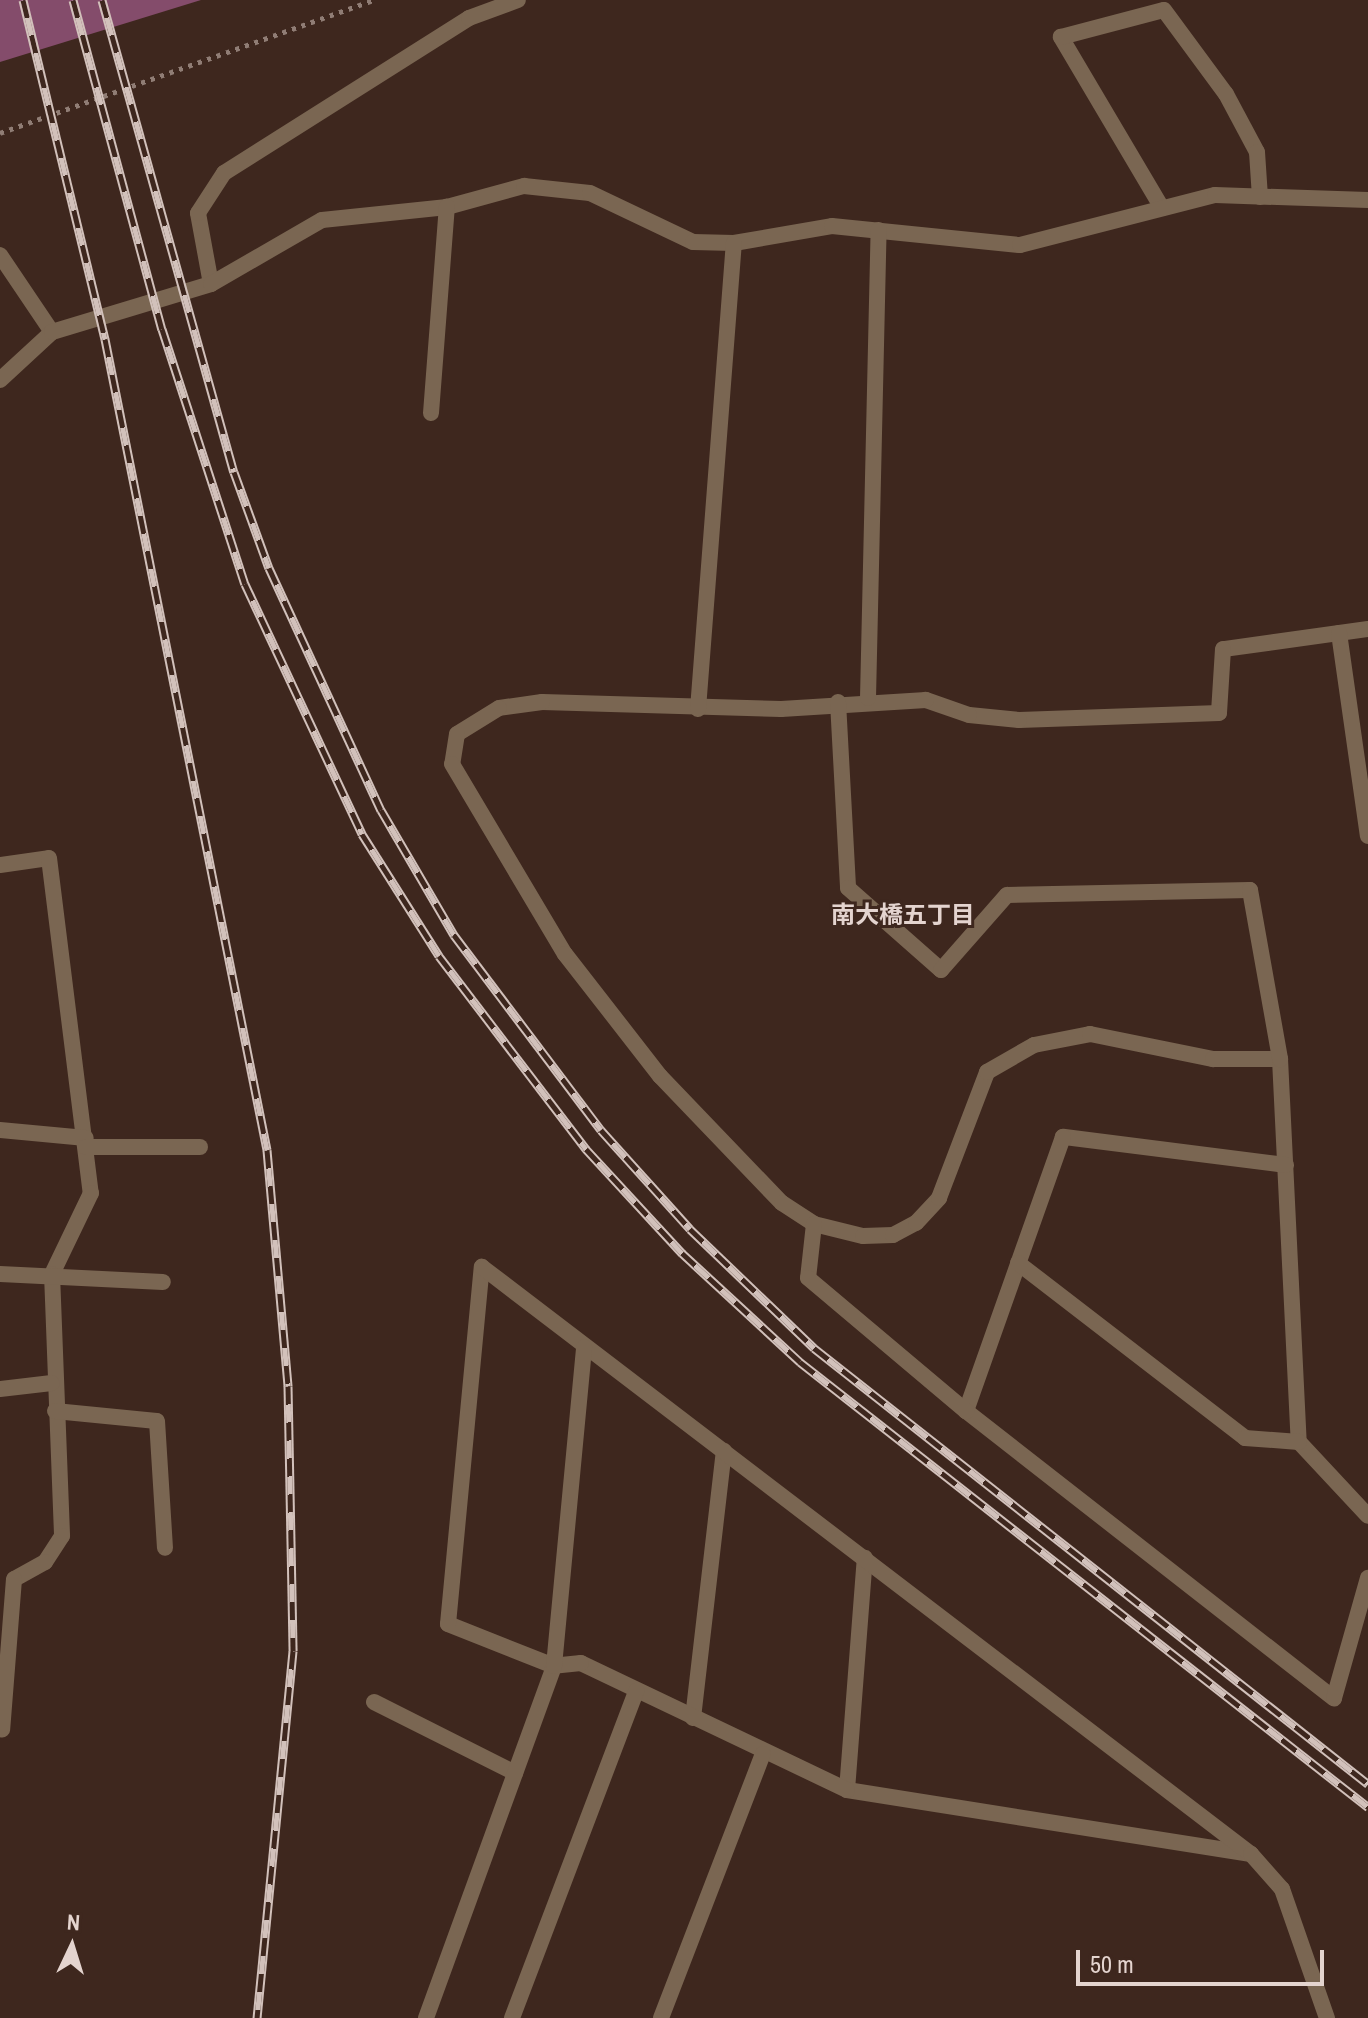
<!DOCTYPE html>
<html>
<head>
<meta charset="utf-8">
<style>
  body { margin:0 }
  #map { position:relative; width:1368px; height:2018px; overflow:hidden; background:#3e271e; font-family:"Archivo Narrow","Noto Sans JP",sans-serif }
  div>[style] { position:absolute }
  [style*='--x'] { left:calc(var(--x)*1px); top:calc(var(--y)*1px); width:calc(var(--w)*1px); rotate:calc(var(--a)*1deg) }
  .water>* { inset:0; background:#844c6b }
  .path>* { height:5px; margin-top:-2.5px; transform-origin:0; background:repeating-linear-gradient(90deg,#907d75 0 4px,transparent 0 10px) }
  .minor>* { height:16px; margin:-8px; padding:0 8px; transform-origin:8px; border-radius:8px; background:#7a6652 }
  .rail>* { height:9px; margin-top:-4.5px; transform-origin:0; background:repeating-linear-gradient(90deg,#3e271e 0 18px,#d2c1bb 0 36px); box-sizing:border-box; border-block:2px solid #d2c1bb }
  span { translate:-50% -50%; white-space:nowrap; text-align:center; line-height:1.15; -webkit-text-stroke:6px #3e271e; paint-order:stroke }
  .neighbourhood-label { font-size:24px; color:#e4d4cf; font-weight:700 }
  .north { position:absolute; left:32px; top:1906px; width:80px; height:80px; -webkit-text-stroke:6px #3e271e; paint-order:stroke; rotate:4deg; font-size:22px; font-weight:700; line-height:32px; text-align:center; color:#e4d4cf }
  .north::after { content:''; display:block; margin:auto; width:28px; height:36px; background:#e4d4cf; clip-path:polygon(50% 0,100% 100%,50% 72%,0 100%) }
  .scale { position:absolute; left:1076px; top:1950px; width:248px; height:36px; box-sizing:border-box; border:4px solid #e4d4cf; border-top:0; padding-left:10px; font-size:24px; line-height:28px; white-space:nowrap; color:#e4d4cf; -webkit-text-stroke:6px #3e271e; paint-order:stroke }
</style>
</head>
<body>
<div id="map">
  <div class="water">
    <div style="clip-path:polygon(0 0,201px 0,0 62px)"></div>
  </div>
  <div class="path">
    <div style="--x:0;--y:133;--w:396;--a:-19.6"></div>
  </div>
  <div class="minor">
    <div style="--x:1162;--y:208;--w:199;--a:-120.6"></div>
    <div style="--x:1061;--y:37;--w:106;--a:-14.7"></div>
    <div style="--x:1164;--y:10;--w:104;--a:53.6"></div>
    <div style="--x:1226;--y:94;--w:66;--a:61.9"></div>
    <div style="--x:1257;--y:152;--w:45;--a:86.2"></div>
    <div style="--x:0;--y:255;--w:93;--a:56"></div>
    <div style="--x:211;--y:284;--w:72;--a:-100.4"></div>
    <div style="--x:198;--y:213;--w:48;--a:-57"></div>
    <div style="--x:224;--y:173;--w:290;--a:-32.3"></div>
    <div style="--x:469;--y:18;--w:52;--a:-20.2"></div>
    <div style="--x:0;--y:380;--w:71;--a:-42.7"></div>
    <div style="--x:52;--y:332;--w:166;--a:-16.8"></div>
    <div style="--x:211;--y:284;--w:128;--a:-30"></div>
    <div style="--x:322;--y:220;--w:126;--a:-5.9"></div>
    <div style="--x:447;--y:207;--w:80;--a:-15.3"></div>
    <div style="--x:524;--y:186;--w:66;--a:6.1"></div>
    <div style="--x:590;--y:193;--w:114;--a:25.4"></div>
    <div style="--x:693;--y:242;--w:41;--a:1.4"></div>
    <div style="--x:734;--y:243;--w:99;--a:-9.8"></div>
    <div style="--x:832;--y:226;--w:189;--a:5.8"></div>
    <div style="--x:1020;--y:245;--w:201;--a:-14.4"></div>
    <div style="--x:1215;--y:195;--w:153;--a:1.9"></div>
    <div style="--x:431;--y:413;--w:207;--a:-85.6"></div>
    <div style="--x:1368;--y:629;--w:146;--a:172.1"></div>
    <div style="--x:1223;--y:649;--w:64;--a:93.6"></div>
    <div style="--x:1219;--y:713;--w:200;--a:178"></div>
    <div style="--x:1019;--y:720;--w:50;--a:-174.3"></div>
    <div style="--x:969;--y:715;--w:46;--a:-160.8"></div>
    <div style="--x:926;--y:700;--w:145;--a:176.4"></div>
    <div style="--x:781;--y:709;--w:239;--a:-178.3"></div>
    <div style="--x:542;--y:702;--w:43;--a:172.1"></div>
    <div style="--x:499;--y:708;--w:49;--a:148.2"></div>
    <div style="--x:457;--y:734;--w:30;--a:99"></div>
    <div style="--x:452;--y:764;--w:221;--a:59.3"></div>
    <div style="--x:565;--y:954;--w:155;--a:52.1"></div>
    <div style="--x:660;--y:1076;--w:176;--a:46.2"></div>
    <div style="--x:782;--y:1203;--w:38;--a:33"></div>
    <div style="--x:814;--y:1224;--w:50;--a:13.8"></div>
    <div style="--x:863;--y:1236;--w:30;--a:-2"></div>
    <div style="--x:893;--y:1235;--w:26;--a:-28"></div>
    <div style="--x:916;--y:1223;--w:34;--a:-47"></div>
    <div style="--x:939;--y:1198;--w:135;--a:-69.1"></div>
    <div style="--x:987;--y:1072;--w:54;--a:-29.9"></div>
    <div style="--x:1034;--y:1045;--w:57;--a:-11.1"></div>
    <div style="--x:1090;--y:1034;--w:126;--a:11.5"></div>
    <div style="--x:1213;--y:1059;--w:67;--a:0"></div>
    <div style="--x:1280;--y:1059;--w:383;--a:87.2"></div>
    <div style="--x:1299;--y:1442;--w:101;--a:47"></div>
    <div style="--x:1339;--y:633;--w:205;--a:81.9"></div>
    <div style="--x:868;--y:698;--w:468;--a:-88.7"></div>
    <div style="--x:838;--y:702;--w:186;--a:86.9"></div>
    <div style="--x:848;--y:888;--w:124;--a:41.4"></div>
    <div style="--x:941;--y:970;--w:100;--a:-48.7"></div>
    <div style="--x:1007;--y:895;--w:243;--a:-1.2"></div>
    <div style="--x:1250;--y:890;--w:172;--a:79.9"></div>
    <div style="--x:698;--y:709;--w:467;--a:-85.6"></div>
    <div style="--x:0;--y:865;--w:49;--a:-8.1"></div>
    <div style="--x:49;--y:858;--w:338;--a:82.9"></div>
    <div style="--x:91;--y:1193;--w:90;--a:115.7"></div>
    <div style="--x:52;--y:1274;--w:262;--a:87.8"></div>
    <div style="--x:62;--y:1536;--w:31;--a:123"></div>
    <div style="--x:45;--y:1562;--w:35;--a:151"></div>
    <div style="--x:14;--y:1579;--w:151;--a:94.5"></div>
    <div style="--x:0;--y:1130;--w:86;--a:5.3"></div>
    <div style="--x:86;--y:1147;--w:114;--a:0"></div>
    <div style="--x:1286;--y:1165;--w:225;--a:-172.8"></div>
    <div style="--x:1063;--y:1137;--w:291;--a:109.5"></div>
    <div style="--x:966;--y:1411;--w:467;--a:38"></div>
    <div style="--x:1334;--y:1698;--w:125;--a:-74.2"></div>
    <div style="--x:814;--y:1224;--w:54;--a:96.3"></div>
    <div style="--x:808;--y:1278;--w:207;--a:40.1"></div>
    <div style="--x:1018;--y:1263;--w:287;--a:37.6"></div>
    <div style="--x:1245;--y:1438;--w:54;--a:4.2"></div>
    <div style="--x:0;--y:1274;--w:163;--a:2.8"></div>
    <div style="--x:0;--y:1389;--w:52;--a:-6.6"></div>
    <div style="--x:55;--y:1411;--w:102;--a:5.6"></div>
    <div style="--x:157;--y:1421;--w:127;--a:86.4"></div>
    <div style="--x:374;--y:1702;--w:158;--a:26.7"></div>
    <div style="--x:693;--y:1718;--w:269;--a:-83.4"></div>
    <div style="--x:847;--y:1790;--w:233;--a:-85.6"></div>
    <div style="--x:1251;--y:1854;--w:409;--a:-171"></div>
    <div style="--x:847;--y:1790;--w:295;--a:-154.5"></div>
    <div style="--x:581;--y:1663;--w:27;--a:174"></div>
    <div style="--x:554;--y:1666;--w:114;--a:-158.4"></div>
    <div style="--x:448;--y:1624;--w:359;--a:-84.6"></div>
    <div style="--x:482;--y:1267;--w:967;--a:37.36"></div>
    <div style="--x:1251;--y:1854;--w:47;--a:48.5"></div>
    <div style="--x:1282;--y:1889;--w:137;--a:70.8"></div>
    <div style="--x:426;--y:2018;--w:375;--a:-70"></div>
    <div style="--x:554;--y:1666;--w:320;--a:-84.6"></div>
    <div style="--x:512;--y:2018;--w:350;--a:-69.2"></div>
    <div style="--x:661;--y:2018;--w:283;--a:-68.9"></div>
  </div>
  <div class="rail">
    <div style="--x:23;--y:0;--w:349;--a:76.4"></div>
    <div style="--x:105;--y:339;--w:827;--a:78.7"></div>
    <div style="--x:267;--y:1150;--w:237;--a:84.9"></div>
    <div style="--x:288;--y:1386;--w:265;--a:88.9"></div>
    <div style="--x:293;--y:1651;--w:369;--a:95.6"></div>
    <div style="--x:73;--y:0;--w:341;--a:74.9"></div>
    <div style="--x:162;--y:329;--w:268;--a:72"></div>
    <div style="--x:245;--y:584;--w:276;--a:64.9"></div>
    <div style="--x:362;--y:834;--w:144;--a:57.7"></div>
    <div style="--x:439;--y:956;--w:243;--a:52.7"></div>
    <div style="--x:586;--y:1149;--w:142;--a:47.3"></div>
    <div style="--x:682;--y:1253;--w:161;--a:42.7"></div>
    <div style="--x:800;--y:1362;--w:722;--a:38.08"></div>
    <div style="--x:102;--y:0;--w:490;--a:74.4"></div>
    <div style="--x:234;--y:472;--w:102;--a:70"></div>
    <div style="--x:269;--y:568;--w:267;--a:65.2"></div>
    <div style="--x:381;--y:810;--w:145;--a:59.7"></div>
    <div style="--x:454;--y:935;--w:244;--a:53"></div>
    <div style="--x:601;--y:1130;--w:133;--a:48"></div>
    <div style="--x:690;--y:1229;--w:172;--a:43.8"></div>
    <div style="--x:814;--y:1348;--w:705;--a:38.2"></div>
  </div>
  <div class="neighbourhood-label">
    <span style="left:903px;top:915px">南大橋五丁目</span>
  </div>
  <div class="north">N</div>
  <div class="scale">50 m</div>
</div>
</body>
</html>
